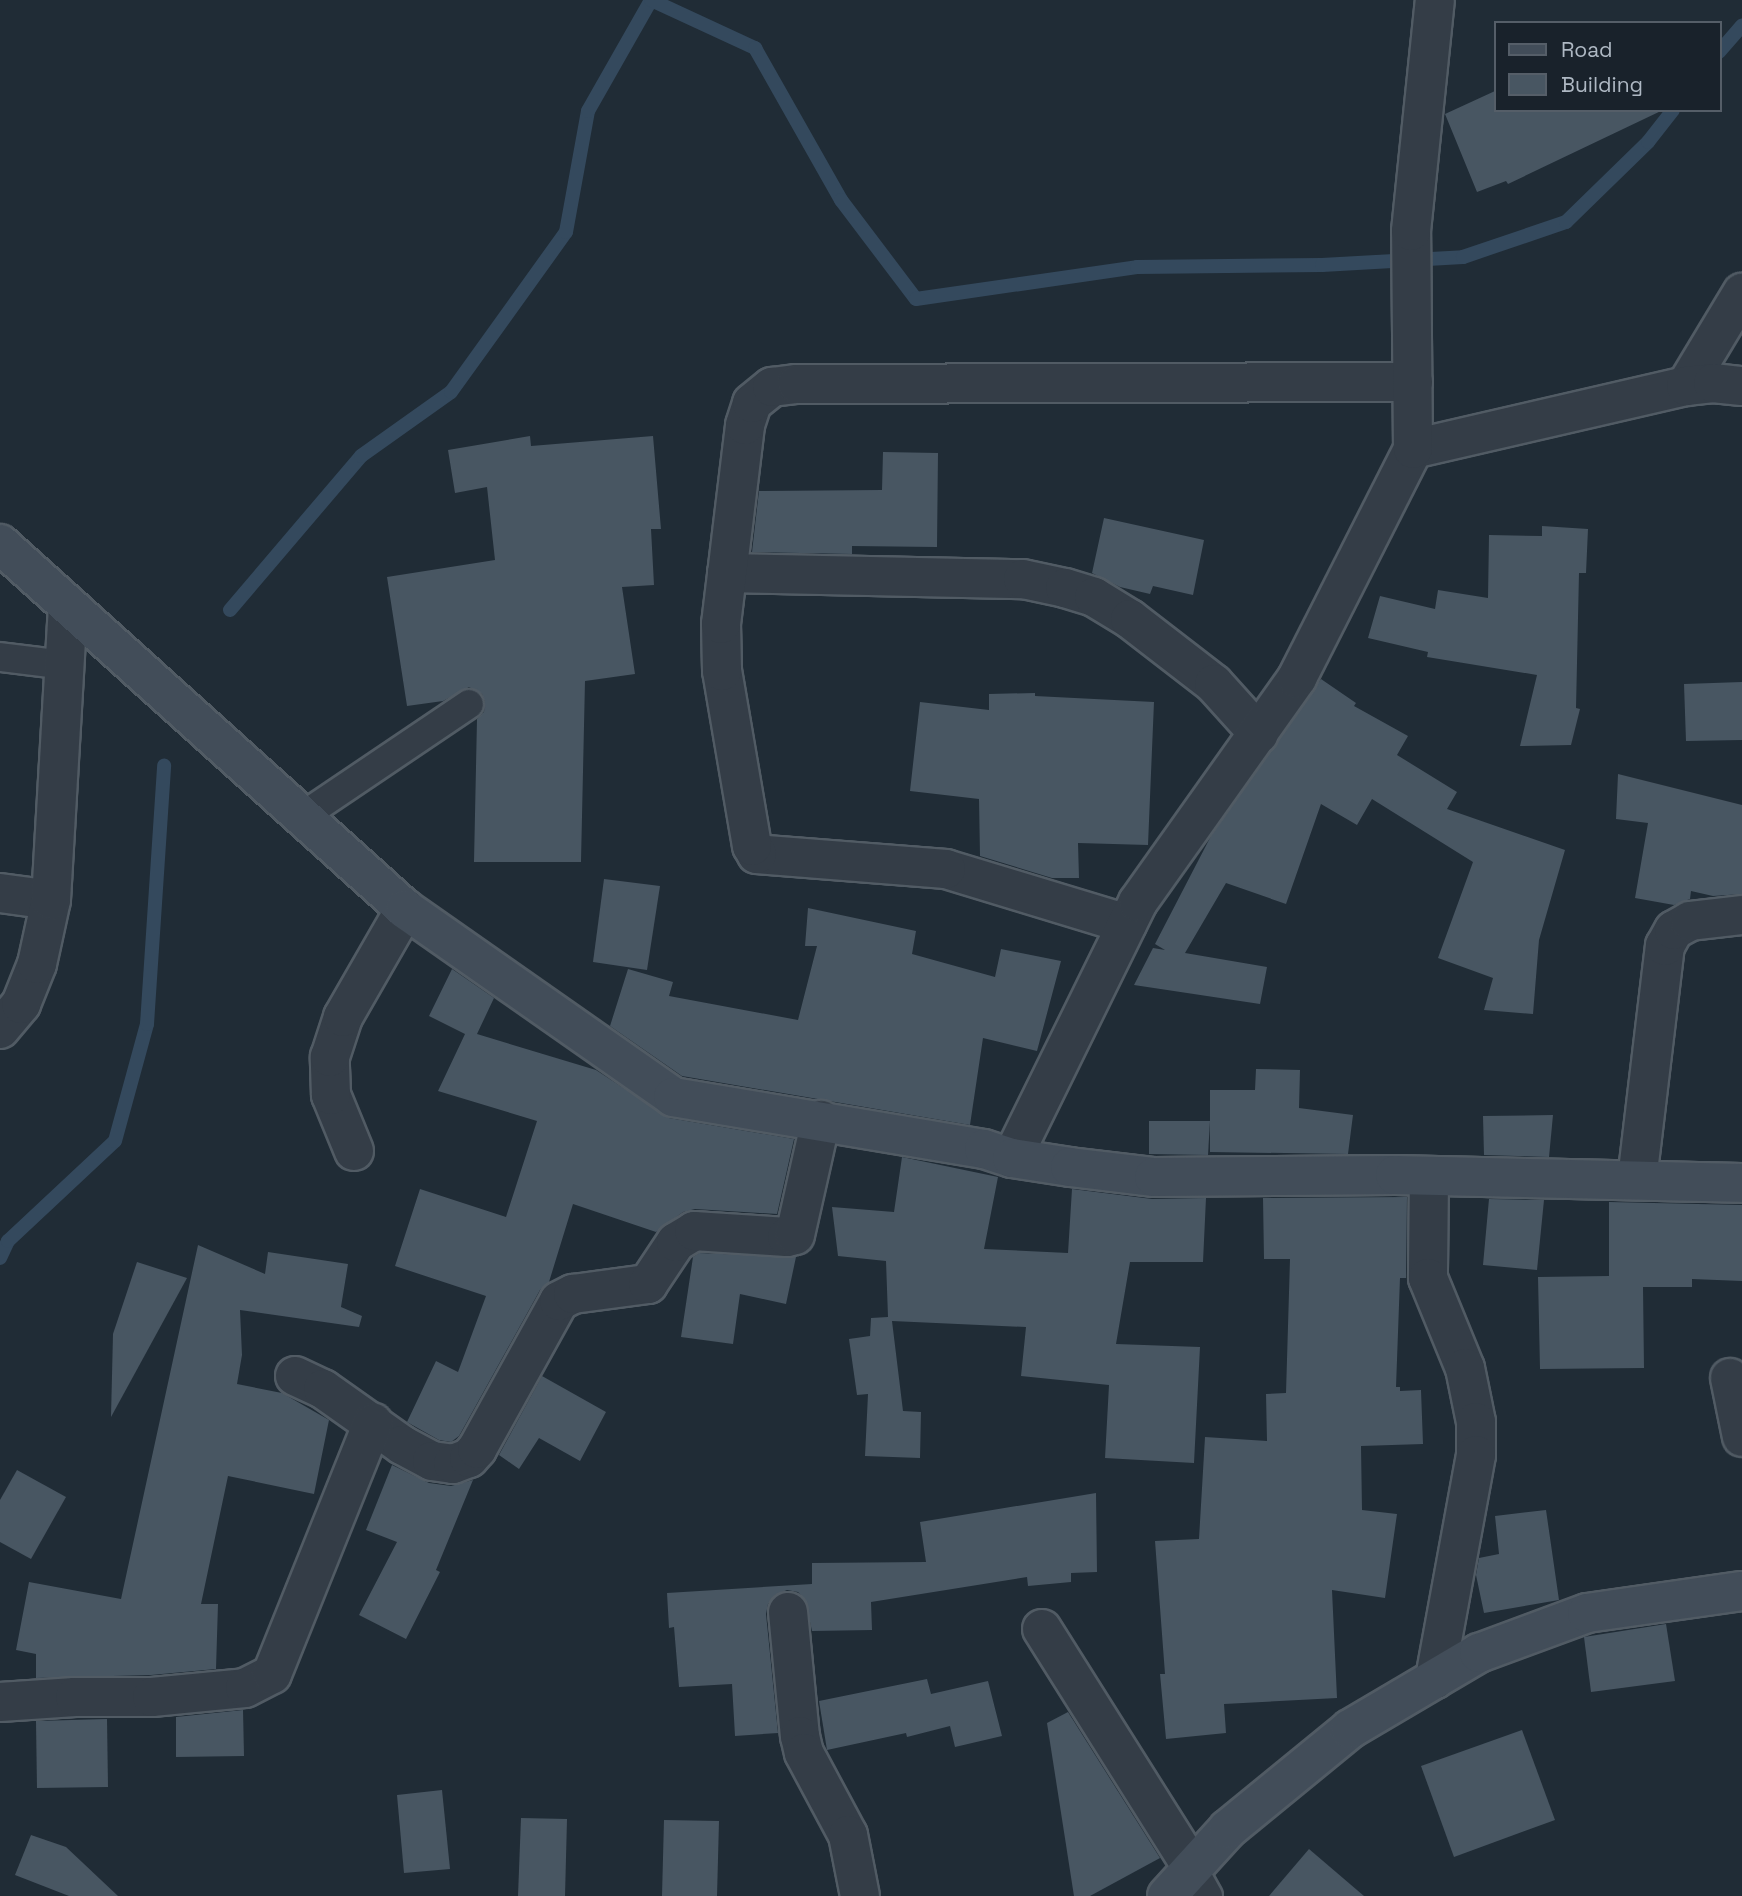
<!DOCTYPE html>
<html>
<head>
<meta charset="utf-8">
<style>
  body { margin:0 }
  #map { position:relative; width:1742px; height:1896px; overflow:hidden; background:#202c36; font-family:"Space Grotesk",sans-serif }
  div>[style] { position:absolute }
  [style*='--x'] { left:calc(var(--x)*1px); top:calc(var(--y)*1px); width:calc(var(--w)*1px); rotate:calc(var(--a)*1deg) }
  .stream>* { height:14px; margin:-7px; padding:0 7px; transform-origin:7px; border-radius:7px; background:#34495d }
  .building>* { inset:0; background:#485662 }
  .roads { filter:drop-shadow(2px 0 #515b64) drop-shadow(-2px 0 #515b64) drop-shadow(0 2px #515b64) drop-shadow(0 -2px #515b64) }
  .lane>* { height:28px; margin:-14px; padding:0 14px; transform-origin:14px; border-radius:14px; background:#343d47 }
  .street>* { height:38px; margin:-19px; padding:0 19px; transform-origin:19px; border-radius:19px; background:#343d47 }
  .secondary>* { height:38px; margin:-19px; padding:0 19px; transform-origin:19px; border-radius:19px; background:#424d59 }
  span { translate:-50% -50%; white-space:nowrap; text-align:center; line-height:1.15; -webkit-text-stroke:7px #19222b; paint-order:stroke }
  .legend { position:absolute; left:1494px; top:21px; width:228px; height:91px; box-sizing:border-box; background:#19222b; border:2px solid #555e68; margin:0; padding:9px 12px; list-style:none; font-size:21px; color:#aeb8c3 }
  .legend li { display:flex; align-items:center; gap:14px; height:35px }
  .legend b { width:35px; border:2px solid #555e68 }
</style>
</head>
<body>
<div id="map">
  <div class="stream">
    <div style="--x:1719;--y:52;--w:35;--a:-49"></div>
    <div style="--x:230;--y:610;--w:202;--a:-49.6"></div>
    <div style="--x:361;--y:456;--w:110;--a:-35.4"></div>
    <div style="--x:451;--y:392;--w:197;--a:-54.3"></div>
    <div style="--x:566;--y:232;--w:123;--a:-79.7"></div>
    <div style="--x:588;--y:111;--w:128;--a:-60.4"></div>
    <div style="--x:651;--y:0;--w:115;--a:24.8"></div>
    <div style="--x:755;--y:48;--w:175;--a:60.5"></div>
    <div style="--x:841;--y:200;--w:124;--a:52.9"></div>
    <div style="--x:916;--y:299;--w:223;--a:-8.2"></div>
    <div style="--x:1137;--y:267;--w:185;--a:-0.6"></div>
    <div style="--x:1322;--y:265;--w:141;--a:-3.2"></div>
    <div style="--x:1463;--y:257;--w:109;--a:-18.8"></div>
    <div style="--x:1566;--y:222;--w:115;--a:-44.3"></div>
    <div style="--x:1648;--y:142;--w:41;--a:-52"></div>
    <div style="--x:0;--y:1258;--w:19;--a:-65"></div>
    <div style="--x:8;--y:1241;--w:146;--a:-43.1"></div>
    <div style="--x:115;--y:1141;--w:121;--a:-74.7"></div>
    <div style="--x:147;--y:1024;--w:259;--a:-86.2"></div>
  </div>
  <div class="building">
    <div style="clip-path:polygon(1495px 91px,1495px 110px,1663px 110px,1508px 184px,1506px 181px,1477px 192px,1445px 114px)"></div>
    <div style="clip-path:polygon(530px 436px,531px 446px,653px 436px,661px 529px,651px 529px,654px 585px,622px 587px,635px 674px,585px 681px,581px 862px,474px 862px,477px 719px,484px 712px,485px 702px,482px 694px,469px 687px,443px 701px,407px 706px,387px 577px,495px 560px,487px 487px,455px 493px,448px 450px)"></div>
    <div style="clip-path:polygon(883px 452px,938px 453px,937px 547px,852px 546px,852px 554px,752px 552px,759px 491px,882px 490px)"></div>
    <div style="clip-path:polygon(1104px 518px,1204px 540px,1193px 595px,1153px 586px,1150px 594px,1120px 587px,1092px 573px)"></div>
    <div style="clip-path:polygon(1542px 526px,1588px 529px,1586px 573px,1579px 573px,1576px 708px,1580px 709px,1571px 745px,1520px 746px,1537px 675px,1427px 657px,1428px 652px,1368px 638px,1380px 596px,1435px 609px,1438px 590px,1488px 598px,1489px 535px,1542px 536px)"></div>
    <div style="clip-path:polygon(1321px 679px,1356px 703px,1354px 706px,1408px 736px,1397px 755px,1457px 792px,1447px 809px,1565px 850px,1539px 940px,1533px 1014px,1484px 1010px,1493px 978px,1438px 958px,1473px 862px,1372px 799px,1357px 825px,1321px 804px,1286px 904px,1226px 883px,1185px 953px,1267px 967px,1260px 1004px,1134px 985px,1153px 948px,1165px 950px,1155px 944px,1211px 836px)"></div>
    <div style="clip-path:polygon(1742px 682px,1742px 740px,1686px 741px,1684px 684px)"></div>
    <div style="clip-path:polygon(1035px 693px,1035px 696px,1154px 702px,1148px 845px,1078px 843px,1079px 878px,1052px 878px,980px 856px,979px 799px,910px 791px,920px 702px,989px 710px,989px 694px)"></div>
    <div style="clip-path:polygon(1618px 774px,1742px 805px,1742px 894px,1713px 896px,1691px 891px,1690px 899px,1674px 905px,1635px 898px,1648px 823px,1616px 819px)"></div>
    <div style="clip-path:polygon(604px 879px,660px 886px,647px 970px,593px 962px)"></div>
    <div style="clip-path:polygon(808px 908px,916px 931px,912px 954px,995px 977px,1001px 949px,1061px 961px,1037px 1051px,983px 1038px,970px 1125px,682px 1076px,610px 1026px,628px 969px,673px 982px,669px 996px,798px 1020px,817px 946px,805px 946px)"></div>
    <div style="clip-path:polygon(452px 969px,494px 998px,477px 1034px,596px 1070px,669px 1118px,794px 1139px,777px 1214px,695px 1209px,683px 1212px,656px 1232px,573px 1204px,549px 1282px,540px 1290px,459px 1436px,451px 1442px,439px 1440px,407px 1422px,436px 1361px,458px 1372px,486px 1296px,395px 1266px,420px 1189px,506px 1217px,537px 1121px,438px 1091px,465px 1034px,429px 1016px)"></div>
    <div style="clip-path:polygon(1256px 1069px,1300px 1070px,1299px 1108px,1353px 1115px,1348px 1154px,1210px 1152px,1210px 1090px,1255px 1090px)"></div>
    <div style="clip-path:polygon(1553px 1115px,1549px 1157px,1484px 1155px,1483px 1116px)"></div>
    <div style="clip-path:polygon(1149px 1121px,1210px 1121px,1208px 1155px,1149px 1154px)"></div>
    <div style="clip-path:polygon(902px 1157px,998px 1177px,984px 1249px,1068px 1253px,1072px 1189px,1152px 1199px,1206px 1198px,1203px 1262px,1130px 1262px,1116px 1344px,1200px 1347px,1194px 1463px,1105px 1458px,1109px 1385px,1021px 1376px,1026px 1327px,892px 1321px,903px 1411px,921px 1412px,920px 1458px,865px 1456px,868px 1394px,857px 1395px,849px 1339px,870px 1336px,871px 1318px,888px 1317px,886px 1261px,838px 1256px,832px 1207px,894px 1212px)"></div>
    <div style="clip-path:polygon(1407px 1197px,1406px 1278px,1400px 1278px,1396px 1387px,1400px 1387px,1400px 1391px,1421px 1390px,1423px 1444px,1361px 1446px,1362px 1510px,1397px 1514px,1385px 1598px,1332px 1590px,1337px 1698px,1224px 1704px,1226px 1733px,1166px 1739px,1160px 1674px,1165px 1674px,1155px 1541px,1199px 1539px,1205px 1437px,1267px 1441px,1266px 1394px,1286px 1393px,1290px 1259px,1264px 1259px,1263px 1198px)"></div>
    <div style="clip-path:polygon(1489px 1199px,1544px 1200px,1537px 1270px,1483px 1265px)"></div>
    <div style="clip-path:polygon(1609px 1202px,1742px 1205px,1742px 1281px,1692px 1279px,1692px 1287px,1643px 1287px,1644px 1368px,1540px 1369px,1538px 1277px,1609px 1276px)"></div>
    <div style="clip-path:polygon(198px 1245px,265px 1274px,268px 1252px,348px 1264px,341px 1307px,362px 1316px,359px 1327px,240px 1310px,242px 1355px,237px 1384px,282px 1393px,329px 1420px,314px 1494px,228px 1476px,201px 1604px,218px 1604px,216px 1669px,151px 1675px,36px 1678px,36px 1654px,16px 1650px,29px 1582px,121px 1599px)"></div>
    <div style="clip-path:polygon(699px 1253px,796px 1257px,786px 1304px,740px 1294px,733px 1344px,681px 1337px,693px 1257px)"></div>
    <div style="clip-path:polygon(137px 1262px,187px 1278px,111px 1417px,113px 1334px)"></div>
    <div style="clip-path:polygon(542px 1376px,606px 1412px,580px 1461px,539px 1438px,519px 1469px,499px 1455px)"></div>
    <div style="clip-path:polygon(392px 1465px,429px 1483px,451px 1486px,473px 1480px,436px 1570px,440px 1572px,406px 1639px,359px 1615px,397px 1542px,366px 1530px)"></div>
    <div style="clip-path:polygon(17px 1470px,66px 1497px,31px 1559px,0 1542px,0 1500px)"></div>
    <div style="clip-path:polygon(1096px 1493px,1097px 1572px,1071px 1573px,1071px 1582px,1028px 1586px,1027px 1577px,871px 1602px,872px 1630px,812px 1631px,805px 1599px,798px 1592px,787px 1590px,775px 1595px,768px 1604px,766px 1614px,778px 1733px,735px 1736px,732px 1684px,679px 1687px,674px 1627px,669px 1628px,667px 1593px,812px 1584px,812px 1563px,926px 1562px,920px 1522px)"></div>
    <div style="clip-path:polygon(1546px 1510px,1559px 1600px,1484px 1613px,1476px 1575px,1479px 1558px,1499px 1554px,1495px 1516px)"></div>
    <div style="clip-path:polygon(1666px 1624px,1675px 1681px,1591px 1692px,1584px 1637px)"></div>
    <div style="clip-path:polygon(927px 1679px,931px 1694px,988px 1681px,1002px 1736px,955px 1747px,950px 1726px,907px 1737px,906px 1733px,827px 1750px,819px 1701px)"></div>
    <div style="clip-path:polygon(243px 1710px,244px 1756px,176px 1757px,176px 1717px)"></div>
    <div style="clip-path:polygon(1068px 1712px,1160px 1858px,1090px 1896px,1074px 1896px,1047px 1723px)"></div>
    <div style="clip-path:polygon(107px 1719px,108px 1787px,37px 1788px,36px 1721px)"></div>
    <div style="clip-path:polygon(1522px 1730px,1555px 1820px,1454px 1857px,1421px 1766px)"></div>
    <div style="clip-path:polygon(442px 1790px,450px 1869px,404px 1873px,397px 1795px)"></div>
    <div style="clip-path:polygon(521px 1818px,567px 1819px,565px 1896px,518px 1896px)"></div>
    <div style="clip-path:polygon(664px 1820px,719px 1821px,717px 1896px,662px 1896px)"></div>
    <div style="clip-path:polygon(31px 1835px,66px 1847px,118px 1896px,69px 1896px,15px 1875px)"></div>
    <div style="clip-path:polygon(1309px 1849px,1364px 1896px,1269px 1896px)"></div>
  </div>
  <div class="roads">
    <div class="lane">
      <div style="--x:0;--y:657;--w:65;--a:7"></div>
      <div style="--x:303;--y:816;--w:200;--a:-34"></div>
      <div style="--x:1193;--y:1869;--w:31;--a:61"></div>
    </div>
    <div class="street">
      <div style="--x:1686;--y:386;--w:109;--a:-58.9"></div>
      <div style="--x:1413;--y:449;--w:280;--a:-13"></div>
      <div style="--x:1686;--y:386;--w:27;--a:-6"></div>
      <div style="--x:1713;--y:383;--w:29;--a:6"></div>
      <div style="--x:727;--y:573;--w:296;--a:1.2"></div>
      <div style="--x:1023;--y:579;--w:43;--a:12.1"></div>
      <div style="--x:1065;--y:588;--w:30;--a:17"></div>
      <div style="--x:1094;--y:597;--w:42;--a:31.4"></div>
      <div style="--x:1130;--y:619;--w:106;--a:37.7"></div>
      <div style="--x:1214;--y:684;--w:67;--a:48"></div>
      <div style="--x:0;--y:893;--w:51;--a:7.8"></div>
      <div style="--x:1127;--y:924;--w:189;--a:-163.1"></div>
      <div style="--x:946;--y:869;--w:190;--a:-175.5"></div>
      <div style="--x:757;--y:854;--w:9;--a:-122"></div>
      <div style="--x:752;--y:846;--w:178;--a:-99.7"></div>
      <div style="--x:722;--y:671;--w:47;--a:-91.2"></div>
      <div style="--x:721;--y:624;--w:200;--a:-83.1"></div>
      <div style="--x:745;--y:425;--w:23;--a:-72"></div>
      <div style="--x:752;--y:403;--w:26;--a:-39"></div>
      <div style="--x:772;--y:387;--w:25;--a:-7"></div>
      <div style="--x:797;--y:384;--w:616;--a:-0.19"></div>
      <div style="--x:0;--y:1029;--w:33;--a:-50"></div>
      <div style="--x:21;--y:1004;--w:43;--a:-68.2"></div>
      <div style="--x:37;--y:964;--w:66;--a:-77.7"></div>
      <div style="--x:51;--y:900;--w:292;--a:-86.7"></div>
      <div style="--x:354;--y:1151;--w:61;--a:-112.3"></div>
      <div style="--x:331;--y:1095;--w:38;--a:-92"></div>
      <div style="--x:330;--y:1057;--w:42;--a:-72"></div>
      <div style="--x:343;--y:1017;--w:125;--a:-60.1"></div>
      <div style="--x:1012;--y:1158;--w:285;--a:-63.8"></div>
      <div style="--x:1138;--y:902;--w:275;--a:-54.6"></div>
      <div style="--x:1297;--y:678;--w:257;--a:-63.1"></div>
      <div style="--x:1413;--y:449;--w:218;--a:-90.5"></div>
      <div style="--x:1411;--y:231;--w:232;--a:-84.1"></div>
      <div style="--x:1429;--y:1176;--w:102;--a:90.6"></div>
      <div style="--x:1428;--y:1278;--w:97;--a:67.7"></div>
      <div style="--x:1465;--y:1368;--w:55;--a:78.5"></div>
      <div style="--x:1476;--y:1422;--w:33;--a:90"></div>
      <div style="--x:1476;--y:1455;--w:228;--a:100.4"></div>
      <div style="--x:1637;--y:1180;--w:236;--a:-83.2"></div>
      <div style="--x:1665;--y:946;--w:18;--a:-61"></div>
      <div style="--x:1674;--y:930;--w:18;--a:-29"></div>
      <div style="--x:1690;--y:921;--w:52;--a:-6.6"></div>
      <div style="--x:295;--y:1376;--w:31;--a:25"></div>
      <div style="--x:323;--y:1389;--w:97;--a:35.3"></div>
      <div style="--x:402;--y:1445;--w:34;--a:28"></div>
      <div style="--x:432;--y:1461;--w:21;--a:8"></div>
      <div style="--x:453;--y:1464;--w:17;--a:-21"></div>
      <div style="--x:469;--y:1458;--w:12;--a:-48"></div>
      <div style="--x:477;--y:1449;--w:169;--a:-61"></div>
      <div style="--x:559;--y:1301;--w:16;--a:-27"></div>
      <div style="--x:573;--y:1294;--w:76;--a:-7.6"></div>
      <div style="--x:648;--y:1284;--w:50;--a:-56.3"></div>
      <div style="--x:676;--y:1242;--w:21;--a:-31"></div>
      <div style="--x:694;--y:1231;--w:93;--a:3.7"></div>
      <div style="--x:787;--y:1237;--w:8;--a:-14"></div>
      <div style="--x:795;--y:1235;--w:118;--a:-77.3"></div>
      <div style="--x:1730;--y:1378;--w:60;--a:78.5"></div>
      <div style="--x:788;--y:1612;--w:125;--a:84.5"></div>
      <div style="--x:800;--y:1736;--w:17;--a:77"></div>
      <div style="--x:804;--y:1753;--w:93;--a:61.8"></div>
      <div style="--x:848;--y:1835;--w:62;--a:78.9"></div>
      <div style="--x:1042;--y:1629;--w:284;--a:57.8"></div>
      <div style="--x:0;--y:1702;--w:75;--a:-3.8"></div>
      <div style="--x:75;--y:1697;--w:77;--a:0"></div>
      <div style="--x:152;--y:1697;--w:93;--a:-5.5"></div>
      <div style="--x:245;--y:1688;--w:30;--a:-27"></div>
      <div style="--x:272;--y:1674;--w:271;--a:-68.1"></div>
    </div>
    <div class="secondary">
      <div style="--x:0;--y:544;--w:545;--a:42.03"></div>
      <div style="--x:405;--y:909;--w:327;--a:35"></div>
      <div style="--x:673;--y:1097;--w:315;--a:9.5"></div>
      <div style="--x:984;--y:1149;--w:29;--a:18"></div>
      <div style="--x:1012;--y:1158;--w:59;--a:8.8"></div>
      <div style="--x:1070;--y:1167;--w:85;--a:6.8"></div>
      <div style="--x:1154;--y:1177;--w:241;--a:-0.5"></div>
      <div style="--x:1395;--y:1175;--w:347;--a:1.3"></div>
      <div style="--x:1167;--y:1896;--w:91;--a:-47.7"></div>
      <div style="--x:1228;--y:1829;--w:158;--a:-39.3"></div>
      <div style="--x:1350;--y:1729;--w:150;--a:-30.5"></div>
      <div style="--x:1479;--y:1653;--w:115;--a:-20.3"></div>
      <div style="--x:1587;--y:1613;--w:157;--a:-8.1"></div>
    </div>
  </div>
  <ul class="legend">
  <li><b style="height:9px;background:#424d59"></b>Road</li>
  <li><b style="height:19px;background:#485662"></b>Building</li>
  </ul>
</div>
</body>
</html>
